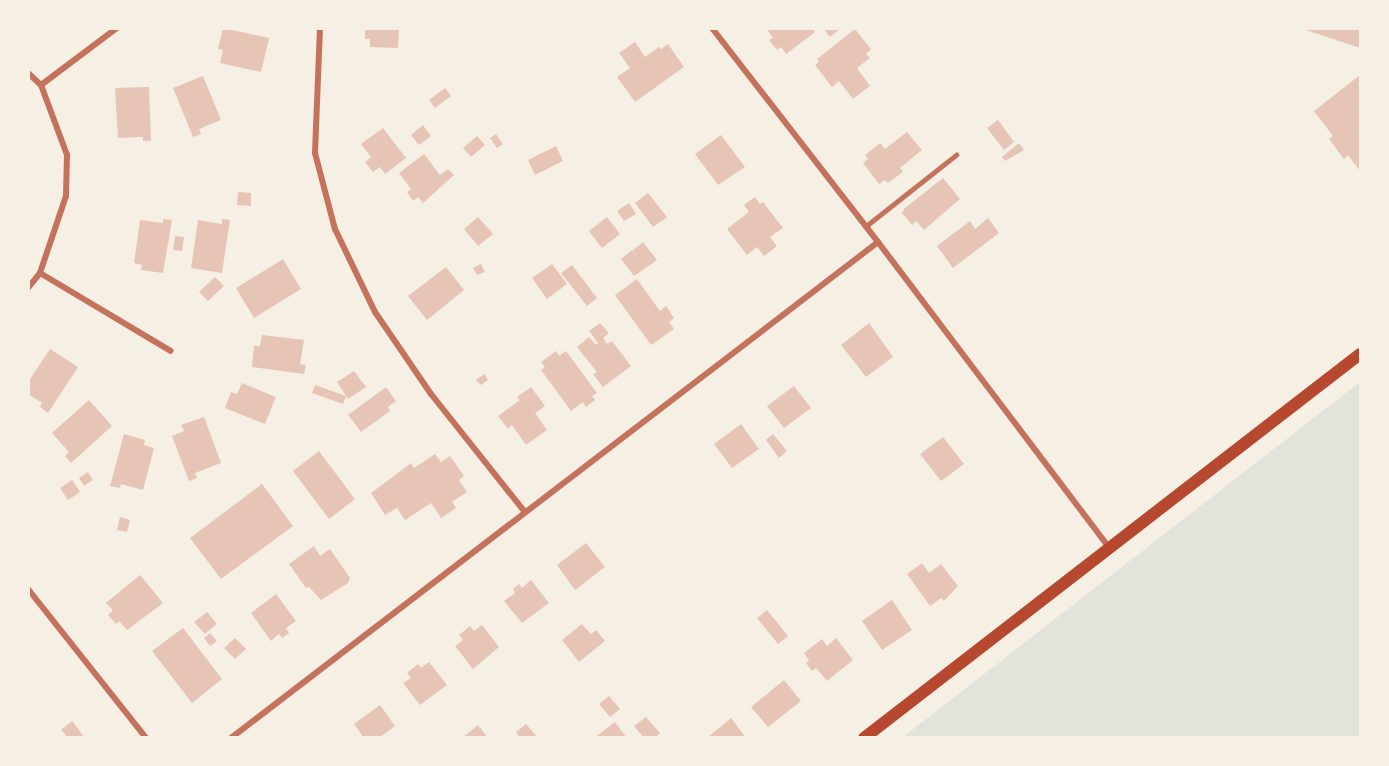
<!DOCTYPE html>
<html>
<head>
<meta charset="utf-8">
<style>
  body { margin:0 }
  #map { position:relative; width:1389px; height:766px; overflow:hidden; background:#f6efe4; font-family:Commissioner,sans-serif }
  div>[style] { position:absolute }
  [style*='--x'] { left:calc(var(--x)*1px); top:calc(var(--y)*1px); width:calc(var(--w)*1px); rotate:calc(var(--a)*1deg) }
  .green>* { inset:0; background:#e2e4dc }
  .building>* { inset:0; background:#e6c5b7 }
  .service>* { height:4.5px; margin:-2.25px; padding:0 2.25px; transform-origin:2.25px; border-radius:2.25px; background:#c5725c }
  .minor>* { height:6px; margin:-3px; padding:0 3px; transform-origin:3px; border-radius:3px; background:#c5725c }
  .secondary>* { height:12px; margin:-6px; padding:0 6px; transform-origin:6px; border-radius:6px; background:#b5482f }
  span { translate:-50% -50%; white-space:nowrap; text-align:center; line-height:1.15; -webkit-text-stroke:4.5px #f6efe4; paint-order:stroke }
  .frame { position:absolute; inset:0; border:30px solid #f6efe4; pointer-events:none }
</style>
</head>
<body>
<div id="map">
  <div class="green">
    <div style="clip-path:polygon(1360px 382px,1360px 737px,903px 737px)"></div>
  </div>
  <div class="building">
    <div style="clip-path:polygon(223px 28px,269px 38px,261px 72px,220px 63px,223px 50px,218px 49px)"></div>
    <div style="clip-path:polygon(399px 28px,398px 48px,370px 47px,370px 39px,365px 39px,365px 29px)"></div>
    <div style="clip-path:polygon(771px 28px,815px 28px,814px 33px,786px 54px,781px 47px,777px 50px,769px 40px,773px 38px,768px 31px)"></div>
    <div style="clip-path:polygon(823px 28px,841px 28px,830px 37px)"></div>
    <div style="clip-path:polygon(1303px 28px,1360px 28px,1360px 48px,1303px 29px)"></div>
    <div style="clip-path:polygon(855px 29px,871px 49px,866px 54px,870px 58px,857px 68px,870px 86px,853px 99px,839px 81px,832px 87px,815px 65px,819px 62px,817px 59px)"></div>
    <div style="clip-path:polygon(635px 42px,645px 57px,659px 47px,661px 49px,668px 44px,684px 67px,635px 102px,617px 77px,630px 68px,619px 53px)"></div>
    <div style="clip-path:polygon(1360px 75px,1360px 171px,1348px 155px,1344px 159px,1329px 139px,1333px 136px,1314px 111px)"></div>
    <div style="clip-path:polygon(203px 76px,221px 120px,199px 129px,201px 134px,193px 137px,173px 88px)"></div>
    <div style="clip-path:polygon(149px 87px,151px 141px,143px 141px,143px 137px,118px 138px,115px 88px)"></div>
    <div style="clip-path:polygon(445px 88px,451px 96px,435px 108px,429px 100px)"></div>
    <div style="clip-path:polygon(998px 120px,1014px 142px,1004px 150px,987px 128px)"></div>
    <div style="clip-path:polygon(423px 125px,431px 136px,419px 145px,411px 135px)"></div>
    <div style="clip-path:polygon(383px 128px,406px 158px,385px 174px,380px 167px,373px 172px,365px 162px,371px 157px,361px 144px)"></div>
    <div style="clip-path:polygon(907px 132px,922px 150px,900px 168px,903px 172px,888px 183px,885px 180px,879px 184px,863px 163px,868px 159px,865px 155px,880px 143px,885px 149px)"></div>
    <div style="clip-path:polygon(496px 134px,503px 144px,497px 148px,490px 138px)"></div>
    <div style="clip-path:polygon(721px 135px,745px 167px,718px 185px,695px 154px)"></div>
    <div style="clip-path:polygon(477px 136px,485px 145px,471px 157px,463px 148px)"></div>
    <div style="clip-path:polygon(1019px 143px,1024px 150px,1005px 161px,1002px 157px)"></div>
    <div style="clip-path:polygon(556px 146px,563px 161px,535px 175px,528px 160px)"></div>
    <div style="clip-path:polygon(424px 154px,440px 175px,448px 169px,454px 175px,423px 203px,418px 197px,413px 201px,407px 192px,411px 189px,399px 173px)"></div>
    <div style="clip-path:polygon(943px 178px,960px 199px,924px 230px,916px 221px,912px 225px,902px 213px,905px 208px)"></div>
    <div style="clip-path:polygon(238px 192px,251px 193px,251px 206px,237px 205px)"></div>
    <div style="clip-path:polygon(648px 193px,667px 217px,653px 227px,635px 203px)"></div>
    <div style="clip-path:polygon(755px 197px,760px 204px,763px 202px,783px 228px,770px 237px,777px 246px,764px 256px,757px 247px,747px 255px,727px 229px,749px 212px,744px 205px)"></div>
    <div style="clip-path:polygon(629px 203px,636px 214px,624px 221px,617px 211px)"></div>
    <div style="clip-path:polygon(478px 217px,493px 234px,478px 246px,464px 229px)"></div>
    <div style="clip-path:polygon(607px 217px,620px 234px,602px 248px,589px 231px)"></div>
    <div style="clip-path:polygon(988px 218px,999px 233px,953px 268px,937px 246px,970px 221px,975px 229px)"></div>
    <div style="clip-path:polygon(163px 219px,172px 220px,163px 273px,141px 270px,142px 265px,134px 263px,140px 220px,163px 223px)"></div>
    <div style="clip-path:polygon(222px 219px,230px 220px,222px 273px,191px 268px,198px 220px,222px 224px)"></div>
    <div style="clip-path:polygon(175px 236px,184px 237px,182px 251px,173px 250px)"></div>
    <div style="clip-path:polygon(643px 242px,657px 260px,634px 276px,621px 259px,632px 250px,639px 259px,633px 250px)"></div>
    <div style="clip-path:polygon(283px 259px,301px 289px,254px 318px,236px 288px)"></div>
    <div style="clip-path:polygon(481px 264px,485px 272px,477px 275px,473px 268px)"></div>
    <div style="clip-path:polygon(552px 264px,567px 284px,547px 299px,532px 278px)"></div>
    <div style="clip-path:polygon(572px 265px,597px 298px,587px 306px,561px 273px)"></div>
    <div style="clip-path:polygon(446px 267px,464px 290px,427px 320px,408px 296px)"></div>
    <div style="clip-path:polygon(215px 277px,224px 286px,208px 301px,199px 292px)"></div>
    <div style="clip-path:polygon(637px 279px,660px 311px,666px 306px,674px 318px,669px 322px,674px 329px,651px 345px,615px 295px)"></div>
    <div style="clip-path:polygon(600px 323px,609px 333px,603px 338px,607px 344px,612px 341px,631px 366px,603px 387px,593px 374px,597px 372px,577px 347px,589px 337px,596px 345px,598px 343px,589px 331px)"></div>
    <div style="clip-path:polygon(869px 323px,893px 357px,866px 377px,841px 345px)"></div>
    <div style="clip-path:polygon(262px 335px,304px 340px,300px 364px,306px 365px,304px 374px,252px 367px,254px 346px,260px 346px)"></div>
    <div style="clip-path:polygon(50px 349px,78px 367px,48px 413px,40px 407px,42px 403px,28px 394px,28px 382px)"></div>
    <div style="clip-path:polygon(556px 351px,559px 356px,566px 351px,597px 393px,592px 396px,595px 400px,586px 407px,583px 402px,571px 411px,541px 370px,545px 367px,541px 362px)"></div>
    <div style="clip-path:polygon(354px 371px,366px 387px,348px 399px,337px 382px)"></div>
    <div style="clip-path:polygon(484px 374px,488px 380px,481px 385px,476px 380px)"></div>
    <div style="clip-path:polygon(242px 383px,276px 397px,265px 424px,225px 408px,231px 392px,237px 394px)"></div>
    <div style="clip-path:polygon(315px 385px,346px 396px,343px 404px,312px 393px)"></div>
    <div style="clip-path:polygon(794px 386px,811px 408px,784px 428px,767px 406px)"></div>
    <div style="clip-path:polygon(386px 387px,396px 401px,388px 407px,390px 411px,361px 432px,348px 415px)"></div>
    <div style="clip-path:polygon(531px 387px,545px 406px,535px 413px,547px 430px,526px 445px,512px 425px,508px 429px,498px 416px,520px 400px,517px 397px)"></div>
    <div style="clip-path:polygon(89px 400px,112px 426px,71px 463px,65px 456px,69px 452px,52px 433px)"></div>
    <div style="clip-path:polygon(204px 417px,221px 463px,195px 473px,197px 478px,189px 481px,172px 436px,184px 431px,181px 425px)"></div>
    <div style="clip-path:polygon(741px 424px,759px 449px,732px 468px,714px 444px)"></div>
    <div style="clip-path:polygon(124px 434px,145px 440px,144px 445px,154px 448px,143px 490px,121px 484px,120px 488px,110px 486px)"></div>
    <div style="clip-path:polygon(773px 434px,787px 451px,779px 458px,766px 440px)"></div>
    <div style="clip-path:polygon(943px 437px,964px 464px,941px 481px,920px 454px)"></div>
    <div style="clip-path:polygon(319px 451px,355px 499px,329px 519px,293px 471px)"></div>
    <div style="clip-path:polygon(435px 454px,441px 462px,450px 456px,464px 476px,459px 480px,467px 492px,452px 502px,456px 508px,441px 518px,431px 503px,405px 520px,397px 508px,385px 515px,371px 493px,411px 463px,414px 468px)"></div>
    <div style="clip-path:polygon(88px 472px,93px 480px,84px 486px,79px 478px)"></div>
    <div style="clip-path:polygon(72px 480px,80px 492px,68px 500px,60px 488px)"></div>
    <div style="clip-path:polygon(262px 484px,293px 526px,221px 579px,190px 538px)"></div>
    <div style="clip-path:polygon(120px 517px,130px 520px,127px 532px,117px 530px)"></div>
    <div style="clip-path:polygon(586px 543px,605px 567px,575px 590px,557px 565px)"></div>
    <div style="clip-path:polygon(314px 546px,320px 556px,330px 549px,350px 578px,348px 583px,321px 600px,309px 587px,306px 588px,289px 564px)"></div>
    <div style="clip-path:polygon(922px 563px,929px 573px,941px 564px,958px 586px,944px 601px,941px 598px,930px 606px,907px 574px)"></div>
    <div style="clip-path:polygon(140px 575px,163px 603px,127px 630px,119px 621px,116px 624px,108px 615px,113px 610px,106px 603px)"></div>
    <div style="clip-path:polygon(531px 580px,549px 603px,522px 623px,504px 601px,515px 593px,513px 589px,519px 584px,522px 588px)"></div>
    <div style="clip-path:polygon(276px 594px,296px 621px,286px 628px,289px 633px,282px 638px,279px 634px,271px 641px,251px 613px)"></div>
    <div style="clip-path:polygon(892px 600px,912px 630px,882px 650px,862px 621px)"></div>
    <div style="clip-path:polygon(767px 610px,788px 636px,778px 644px,757px 618px)"></div>
    <div style="clip-path:polygon(207px 612px,217px 624px,205px 634px,194px 622px)"></div>
    <div style="clip-path:polygon(582px 624px,591px 634px,596px 630px,605px 641px,579px 662px,562px 640px)"></div>
    <div style="clip-path:polygon(482px 625px,499px 647px,473px 669px,455px 646px,463px 640px,459px 635px,470px 626px,474px 631px)"></div>
    <div style="clip-path:polygon(183px 628px,222px 679px,192px 703px,152px 651px)"></div>
    <div style="clip-path:polygon(210px 633px,217px 641px,210px 646px,204px 638px)"></div>
    <div style="clip-path:polygon(235px 638px,246px 649px,235px 659px,224px 648px)"></div>
    <div style="clip-path:polygon(836px 638px,853px 660px,827px 681px,816px 668px,812px 671px,806px 663px,809px 661px,804px 653px,822px 639px,827px 646px)"></div>
    <div style="clip-path:polygon(429px 662px,447px 685px,420px 705px,403px 683px,411px 678px,407px 673px,418px 664px,421px 668px)"></div>
    <div style="clip-path:polygon(784px 680px,801px 701px,768px 727px,751px 707px)"></div>
    <div style="clip-path:polygon(609px 696px,620px 709px,610px 717px,599px 704px)"></div>
    <div style="clip-path:polygon(380px 705px,395px 726px,379px 738px,364px 738px,354px 724px)"></div>
    <div style="clip-path:polygon(646px 717px,660px 733px,655px 738px,644px 738px,634px 726px)"></div>
    <div style="clip-path:polygon(731px 718px,746px 738px,707px 738px)"></div>
    <div style="clip-path:polygon(72px 721px,85px 738px,63px 738px,66px 735px,61px 730px)"></div>
    <div style="clip-path:polygon(615px 722px,627px 738px,594px 738px)"></div>
    <div style="clip-path:polygon(526px 724px,538px 738px,520px 738px,516px 732px)"></div>
    <div style="clip-path:polygon(478px 725px,488px 738px,462px 738px)"></div>
  </div>
  <div class="service">
    <div style="--x:866;--y:226;--w:115;--a:-38.3"></div>
  </div>
  <div class="minor">
    <div style="--x:320;--y:28;--w:125;--a:92.3"></div>
    <div style="--x:315;--y:153;--w:79;--a:75.3"></div>
    <div style="--x:335;--y:229;--w:92;--a:64.3"></div>
    <div style="--x:375;--y:312;--w:99;--a:55.7"></div>
    <div style="--x:431;--y:394;--w:151;--a:51.5"></div>
    <div style="--x:712;--y:28;--w:271;--a:52.2"></div>
    <div style="--x:878;--y:242;--w:383;--a:52.9"></div>
    <div style="--x:28;--y:73;--w:18;--a:43"></div>
    <div style="--x:41;--y:85;--w:75;--a:69.6"></div>
    <div style="--x:67;--y:155;--w:41;--a:91.4"></div>
    <div style="--x:66;--y:196;--w:81;--a:108.7"></div>
    <div style="--x:40;--y:273;--w:19;--a:129"></div>
    <div style="--x:41;--y:85;--w:95;--a:-36.9"></div>
    <div style="--x:40;--y:273;--w:152;--a:30.8"></div>
    <div style="--x:28;--y:589;--w:190;--a:51.6"></div>
    <div style="--x:231;--y:738;--w:815;--a:-37.47"></div>
  </div>
  <div class="secondary">
    <div style="--x:864;--y:738;--w:627;--a:-37.75"></div>
  </div>
  <div class="frame"></div>
</div>
</body>
</html>
